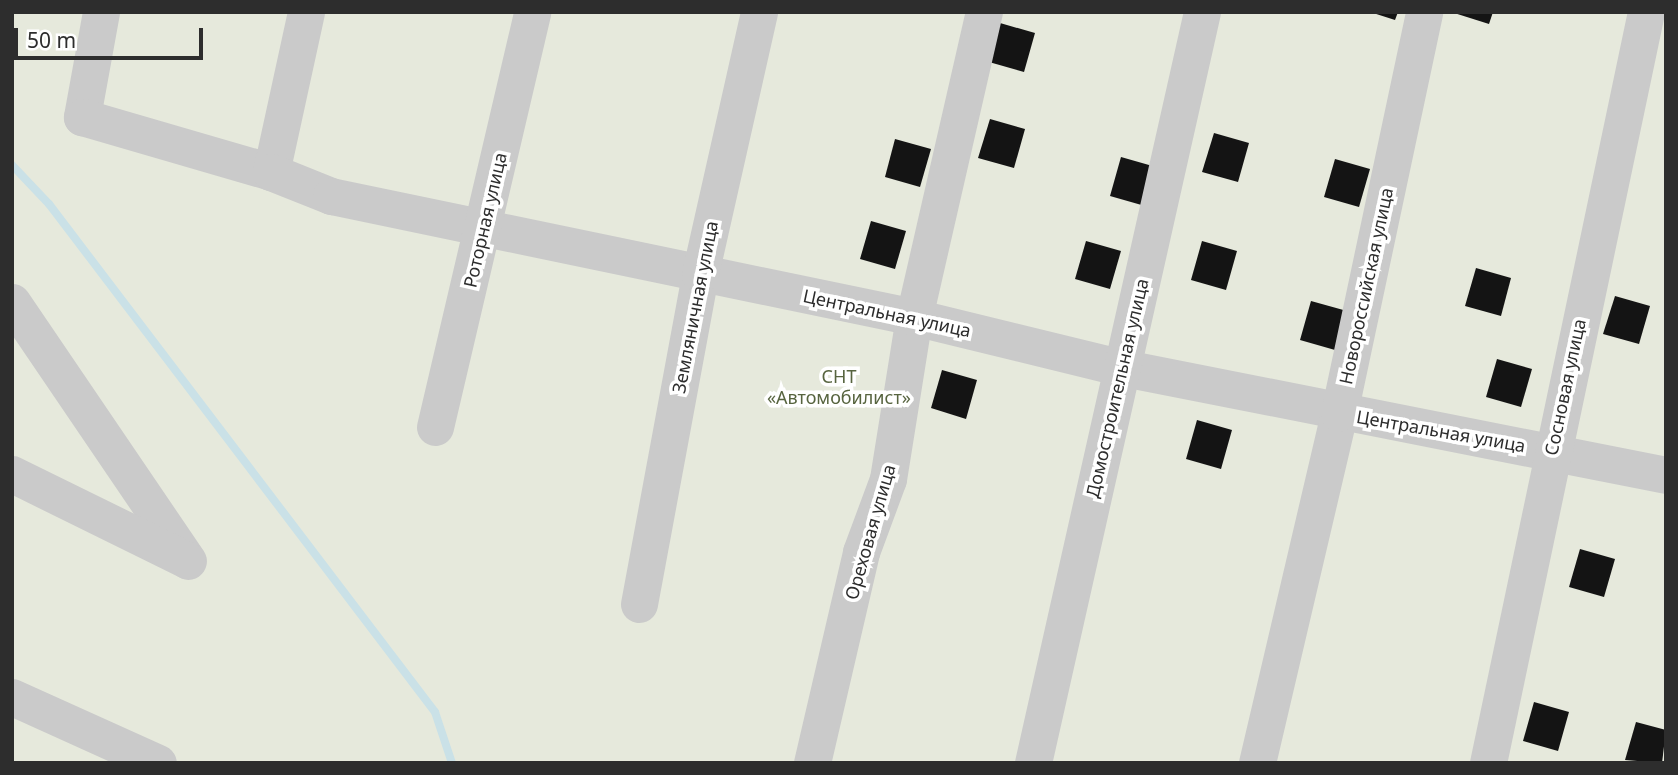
<!DOCTYPE html>
<html>
<head>
<meta charset="utf-8">
<style>
  body { margin:0 }
  #map { position:relative; width:1678px; height:775px; overflow:hidden; background:#fff; font-family:"Noto Sans",sans-serif }
  div>[style] { position:absolute }
  [style*='--x'] { left:calc(var(--x)*1px); top:calc(var(--y)*1px); width:calc(var(--w)*1px); rotate:calc(var(--a)*1deg) }
  .green>* { inset:0; background:#e6e9dc }
  .stream>* { height:8px; margin:-4px; padding:0 4px; transform-origin:4px; border-radius:4px; background:#cae1e7 }
  .building>* { inset:0; background:#141414 }
  .minor>* { height:37px; margin:-18.5px; padding:0 18.5px; transform-origin:18.5px; border-radius:18.5px; background:#cacaca }
  span { translate:-50% -50%; white-space:nowrap; text-align:center; line-height:1.15; -webkit-text-stroke:7px #fff; paint-order:stroke }
  .street-label { font-size:18px; color:#2d2d2d }
  .park-label { font-size:18px; color:#57643f }
  .frame { position:absolute; inset:0; border:14px solid #2d2d2d; pointer-events:none }
  .scale { position:absolute; left:14px; top:28px; width:189px; height:32px; box-sizing:border-box; border:4px solid #2d2d2d; border-top:0; padding-left:9px; font-size:21px; line-height:24px; white-space:nowrap; color:#2d2d2d; -webkit-text-stroke:5px #fff; paint-order:stroke }
</style>
</head>
<body>
<div id="map">
  <div class="green">
    <div style="clip-path:polygon(12px 12px,1666px 12px,1666px 763px,12px 763px)"></div>
  </div>
  <div class="stream">
    <div style="--x:12;--y:165;--w:54;--a:46.5"></div>
    <div style="--x:49;--y:204;--w:638;--a:52.77"></div>
    <div style="--x:435;--y:712;--w:54;--a:71.6"></div>
  </div>
  <div class="building">
    <div style="clip-path:polygon(1370px 12px,1398px 12px,1395px 20px)"></div>
    <div style="clip-path:polygon(1451px 12px,1493px 12px,1489px 24px)"></div>
    <div style="clip-path:polygon(1000px 23px,1035px 33px,1024px 72px,989px 62px)"></div>
    <div style="clip-path:polygon(990px 119px,1025px 129px,1014px 168px,978px 158px)"></div>
    <div style="clip-path:polygon(1214px 133px,1249px 143px,1238px 182px,1202px 172px)"></div>
    <div style="clip-path:polygon(895px 139px,931px 149px,920px 187px,885px 177px)"></div>
    <div style="clip-path:polygon(1121px 157px,1156px 167px,1145px 206px,1110px 196px)"></div>
    <div style="clip-path:polygon(1335px 159px,1370px 169px,1359px 207px,1324px 197px)"></div>
    <div style="clip-path:polygon(871px 221px,906px 231px,895px 269px,860px 259px)"></div>
    <div style="clip-path:polygon(1086px 241px,1121px 251px,1110px 289px,1075px 279px)"></div>
    <div style="clip-path:polygon(1202px 241px,1237px 251px,1226px 290px,1191px 280px)"></div>
    <div style="clip-path:polygon(1476px 268px,1511px 278px,1501px 316px,1465px 306px)"></div>
    <div style="clip-path:polygon(1615px 296px,1650px 306px,1639px 344px,1603px 334px)"></div>
    <div style="clip-path:polygon(1311px 301px,1347px 311px,1335px 350px,1300px 340px)"></div>
    <div style="clip-path:polygon(1497px 359px,1532px 369px,1521px 407px,1486px 397px)"></div>
    <div style="clip-path:polygon(942px 370px,977px 380px,966px 419px,931px 408px)"></div>
    <div style="clip-path:polygon(1197px 420px,1232px 430px,1221px 469px,1186px 459px)"></div>
    <div style="clip-path:polygon(1580px 549px,1615px 559px,1604px 597px,1569px 587px)"></div>
    <div style="clip-path:polygon(1534px 702px,1569px 712px,1558px 751px,1523px 741px)"></div>
    <div style="clip-path:polygon(1636px 722px,1666px 730px,1662px 763px,1625px 760px)"></div>
  </div>
  <div class="minor">
    <div style="--x:101;--y:12;--w:107;--a:100.3"></div>
    <div style="--x:82;--y:117;--w:197;--a:16.2"></div>
    <div style="--x:306;--y:12;--w:164;--a:102.3"></div>
    <div style="--x:271;--y:172;--w:65;--a:21.8"></div>
    <div style="--x:331;--y:196;--w:595;--a:11.73"></div>
    <div style="--x:914;--y:317;--w:216;--a:13.7"></div>
    <div style="--x:1124;--y:368;--w:552;--a:11.17"></div>
    <div style="--x:12;--y:302;--w:313;--a:55.8"></div>
    <div style="--x:435;--y:427;--w:426;--a:-76.8"></div>
    <div style="--x:12;--y:474;--w:195;--a:26.2"></div>
    <div style="--x:639;--y:604;--w:336;--a:-79.5"></div>
    <div style="--x:700;--y:274;--w:269;--a:-77.3"></div>
    <div style="--x:12;--y:697;--w:160;--a:24.3"></div>
    <div style="--x:812;--y:763;--w:217;--a:-76.9"></div>
    <div style="--x:861;--y:552;--w:78;--a:-69.7"></div>
    <div style="--x:888;--y:479;--w:164;--a:-80.9"></div>
    <div style="--x:914;--y:317;--w:313;--a:-77.1"></div>
    <div style="--x:1033;--y:763;--w:770;--a:-77.32"></div>
    <div style="--x:1257;--y:763;--w:359;--a:-76.8"></div>
    <div style="--x:1339;--y:413;--w:410;--a:-78"></div>
    <div style="--x:1488;--y:763;--w:767;--a:-78.12"></div>
  </div>
  <div class="street-label">
    <span style="left:485px;top:220px;rotate:-77deg">Роторная улица</span>
    <span style="left:1366px;top:286px;rotate:-78deg">Новороссийская улица</span>
    <span style="left:695px;top:307px;rotate:-79deg">Земляничная улица</span>
    <span style="left:887px;top:313px;rotate:12deg">Центральная улица</span>
    <span style="left:1565px;top:387px;rotate:-78deg">Сосновая улица</span>
    <span style="left:1117px;top:388px;rotate:-77deg">Домостроительная улица</span>
    <span style="left:1441px;top:431px;rotate:10deg">Центральная улица</span>
    <span style="left:870px;top:532px;rotate:-74deg">Ореховая улица</span>
  </div>
  <div class="park-label">
    <span style="left:839px;top:387px">СНТ<br>«Автомобилист»</span>
  </div>
  <div class="frame"></div>
  <div class="scale">50 m</div>
</div>
</body>
</html>
